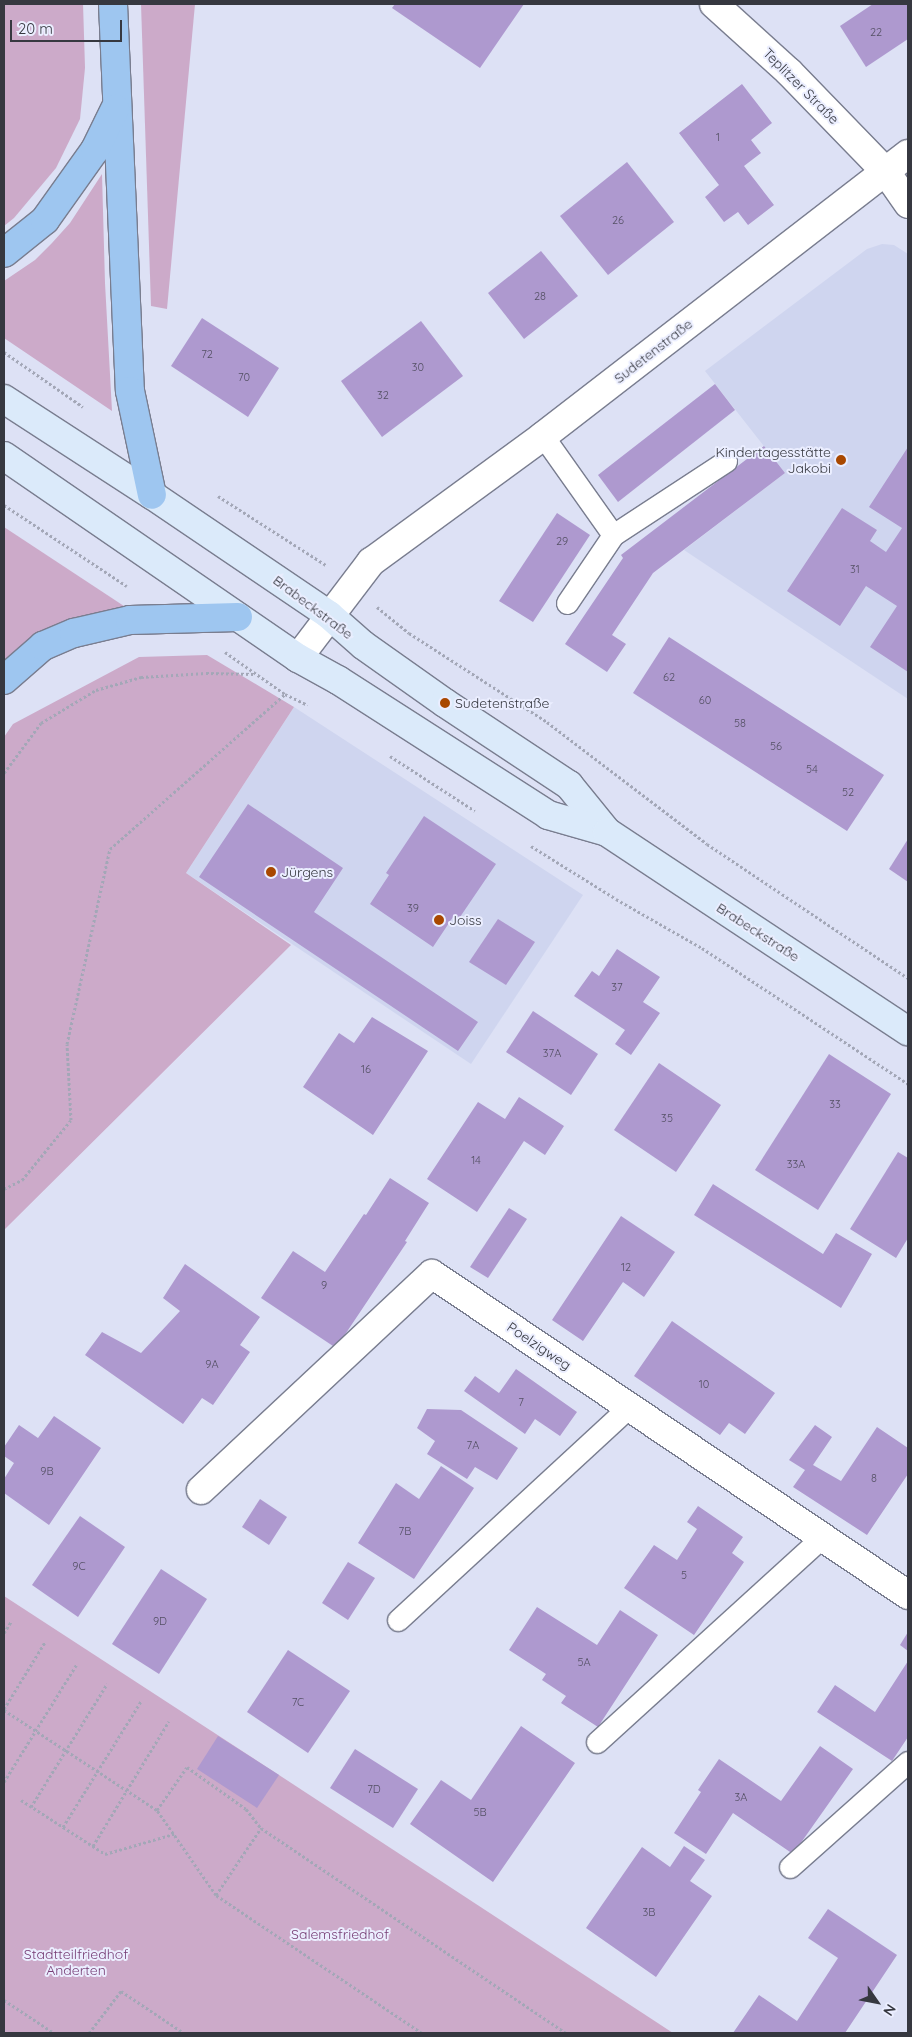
<!DOCTYPE html>
<html>
<head>
<meta charset="utf-8">
<style>
  body { margin:0 }
  #map { position:relative; width:912px; height:2037px; overflow:hidden; background:#dde1f5; font-family:Quicksand,sans-serif }
  div>[style] { position:absolute }
  [style*='--x'] { left:calc(var(--x)*1px); top:calc(var(--y)*1px); width:calc(var(--w)*1px); rotate:calc(var(--a)*1deg) }
  .built>* { inset:0; background:#cfd5ef }
  .green>* { inset:0; background:#ccaac9 }
  .building>* { inset:0; background:#ae99cf }
  .path>* { height:3px; margin-top:-1.5px; transform-origin:0; background:repeating-linear-gradient(90deg,#a3a7b7 0 2.5px,transparent 0 5px) }
  .roads { filter:drop-shadow(1px 0 #797d8f) drop-shadow(-1px 0 #797d8f) drop-shadow(0 1px #797d8f) drop-shadow(0 -1px #797d8f) }
  .service>* { height:21px; margin:-10.5px; padding:0 10.5px; transform-origin:10.5px; border-radius:10.5px; background:#fff }
  .minor>* { height:28px; margin:-14px; padding:0 14px; transform-origin:14px; border-radius:14px; background:#fff }
  .secondary>* { height:28px; margin:-14px; padding:0 14px; transform-origin:14px; border-radius:14px; background:#dbeafa }
  .trunk>* { height:28px; margin:-14px; padding:0 14px; transform-origin:14px; border-radius:14px; background:#9ec6f0 }
  .dots>* { width:14px; height:14px; translate:-50% -50%; box-sizing:border-box; border:2px solid #ebeeff; border-radius:50% }
  span { translate:-50% -50%; white-space:nowrap; text-align:center; line-height:1.15; -webkit-text-stroke:4px #ebeeff; paint-order:stroke }
  .number-label { font-size:11px; color:#545064 }
  .number-label span { -webkit-text-stroke-width:0 }
  .street-label { font-size:14px; color:#363840 }
  .poi-label { font-size:14px; color:#363840 }
  .right { translate:-100% -50%; text-align:right }
  .left { translate:0 -50%; text-align:left }
  .park-label { font-size:14px; color:#773d75 }
  .frame { position:absolute; inset:0; border:5px solid #363840; pointer-events:none }
  .north { position:absolute; left:852px; top:1977px; width:50px; height:50px; -webkit-text-stroke:4px #ebeeff; paint-order:stroke; rotate:123deg; font-size:14px; font-weight:700; line-height:20px; text-align:center; color:#363840 }
  .north::after { content:''; display:block; margin:auto; width:18px; height:22px; background:#363840; clip-path:polygon(50% 0,100% 100%,50% 72%,0 100%) }
  .scale { position:absolute; left:10px; top:20px; width:112px; height:22px; box-sizing:border-box; border:2px solid #363840; border-top:0; padding-left:6px; font-size:15px; line-height:18px; white-space:nowrap; color:#363840; -webkit-text-stroke:4px #ebeeff; paint-order:stroke }
</style>
</head>
<body>
<div id="map">
  <div class="built">
    <div style="clip-path:polygon(882px 244px,894px 245px,908px 254px,908px 699px,684px 550px,785px 473px,705px 371px,867px 249px)"></div>
    <div style="clip-path:polygon(294px 707px,583px 895px,471px 1064px,186px 873px)"></div>
  </div>
  <div class="green">
    <div style="clip-path:polygon(4px 4px,83px 4px,85px 68px,80px 119px,56px 168px,14px 218px,4px 226px)"></div>
    <div style="clip-path:polygon(141px 4px,195px 4px,167px 309px,151px 306px)"></div>
    <div style="clip-path:polygon(102px 174px,105px 283px,112px 411px,4px 338px,4px 281px,35px 260px,52px 243px,70px 223px)"></div>
    <div style="clip-path:polygon(4px 527px,130px 610px,4px 665px)"></div>
    <div style="clip-path:polygon(207px 655px,294px 707px,186px 873px,291px 945px,4px 1230px,4px 737px,13px 724px,139px 657px)"></div>
    <div style="clip-path:polygon(4px 1596px,279px 1775px,673px 2033px,4px 2033px)"></div>
  </div>
  <div class="building">
    <div style="clip-path:polygon(395px 4px,524px 4px,480px 68px,392px 8px)"></div>
    <div style="clip-path:polygon(873px 4px,908px 4px,908px 39px,866px 67px,840px 26px)"></div>
    <div style="clip-path:polygon(742px 84px,772px 123px,751px 140px,761px 153px,744px 166px,774px 205px,748px 225px,738px 212px,724px 222px,705px 197px,719px 185px,679px 133px)"></div>
    <div style="clip-path:polygon(627px 162px,674px 222px,608px 275px,560px 216px)"></div>
    <div style="clip-path:polygon(541px 251px,578px 296px,524px 339px,488px 293px)"></div>
    <div style="clip-path:polygon(202px 318px,279px 368px,248px 417px,171px 366px)"></div>
    <div style="clip-path:polygon(421px 321px,463px 376px,382px 437px,341px 381px)"></div>
    <div style="clip-path:polygon(715px 384px,735px 410px,618px 502px,598px 475px)"></div>
    <div style="clip-path:polygon(764px 446px,785px 473px,653px 573px,612px 635px,626px 644px,607px 672px,565px 644px,623px 558px,621px 555px)"></div>
    <div style="clip-path:polygon(908px 447px,908px 672px,870px 647px,897px 606px,866px 586px,840px 626px,787px 591px,842px 508px,877px 530px,870px 541px,886px 552px,902px 528px,869px 507px)"></div>
    <div style="clip-path:polygon(557px 513px,590px 535px,533px 622px,499px 601px)"></div>
    <div style="clip-path:polygon(669px 637px,884px 775px,847px 831px,633px 693px)"></div>
    <div style="clip-path:polygon(248px 804px,343px 868px,314px 912px,478px 1022px,458px 1051px,199px 877px)"></div>
    <div style="clip-path:polygon(424px 816px,496px 864px,458px 920px,453px 917px,433px 947px,370px 904px,389px 875px,386px 873px)"></div>
    <div style="clip-path:polygon(908px 839px,908px 882px,889px 869px)"></div>
    <div style="clip-path:polygon(498px 919px,535px 942px,506px 985px,469px 962px)"></div>
    <div style="clip-path:polygon(617px 949px,660px 977px,643px 1002px,660px 1013px,631px 1055px,615px 1044px,625px 1030px,574px 996px,592px 971px,599px 976px)"></div>
    <div style="clip-path:polygon(533px 1011px,598px 1054px,571px 1095px,506px 1052px)"></div>
    <div style="clip-path:polygon(372px 1017px,428px 1051px,373px 1135px,303px 1087px,339px 1033px,354px 1043px)"></div>
    <div style="clip-path:polygon(829px 1054px,891px 1094px,818px 1210px,755px 1170px)"></div>
    <div style="clip-path:polygon(659px 1063px,721px 1105px,676px 1172px,614px 1130px)"></div>
    <div style="clip-path:polygon(519px 1097px,564px 1126px,545px 1155px,524px 1141px,477px 1212px,427px 1179px,478px 1102px,505px 1119px)"></div>
    <div style="clip-path:polygon(898px 1152px,908px 1158px,908px 1238px,896px 1258px,850px 1229px)"></div>
    <div style="clip-path:polygon(390px 1178px,429px 1203px,405px 1241px,407px 1242px,336px 1348px,261px 1298px,293px 1251px,325px 1272px,364px 1214px,366px 1215px)"></div>
    <div style="clip-path:polygon(713px 1184px,823px 1254px,836px 1233px,872px 1254px,841px 1308px,694px 1215px)"></div>
    <div style="clip-path:polygon(509px 1208px,527px 1219px,488px 1278px,470px 1267px)"></div>
    <div style="clip-path:polygon(621px 1216px,675px 1252px,644px 1297px,623px 1282px,583px 1341px,552px 1320px)"></div>
    <div style="clip-path:polygon(185px 1264px,260px 1317px,240px 1345px,250px 1352px,213px 1405px,202px 1398px,183px 1424px,85px 1355px,102px 1332px,141px 1353px,180px 1311px,163px 1298px)"></div>
    <div style="clip-path:polygon(672px 1321px,775px 1393px,745px 1434px,729px 1423px,720px 1435px,634px 1376px)"></div>
    <div style="clip-path:polygon(516px 1369px,577px 1412px,560px 1436px,535px 1419px,525px 1434px,464px 1391px,475px 1376px,499px 1393px)"></div>
    <div style="clip-path:polygon(427px 1409px,461px 1410px,518px 1448px,497px 1480px,475px 1467px,467px 1479px,427px 1454px,435px 1441px,417px 1428px)"></div>
    <div style="clip-path:polygon(54px 1416px,101px 1448px,49px 1525px,4px 1493px,4px 1479px,14px 1463px,4px 1456px,4px 1447px,19px 1425px,38px 1438px)"></div>
    <div style="clip-path:polygon(815px 1425px,832px 1437px,813px 1465px,841px 1481px,877px 1427px,908px 1448px,908px 1474px,867px 1535px,793px 1487px,805px 1470px,789px 1460px)"></div>
    <div style="clip-path:polygon(441px 1466px,474px 1488px,414px 1579px,358px 1543px,396px 1483px,419px 1499px)"></div>
    <div style="clip-path:polygon(260px 1499px,287px 1517px,269px 1545px,242px 1527px)"></div>
    <div style="clip-path:polygon(698px 1506px,743px 1537px,732px 1553px,744px 1562px,694px 1635px,624px 1588px,654px 1545px,677px 1560px,697px 1529px,687px 1522px)"></div>
    <div style="clip-path:polygon(80px 1516px,125px 1547px,78px 1617px,32px 1585px)"></div>
    <div style="clip-path:polygon(348px 1562px,375px 1578px,348px 1620px,322px 1603px)"></div>
    <div style="clip-path:polygon(161px 1569px,207px 1599px,159px 1674px,112px 1644px)"></div>
    <div style="clip-path:polygon(537px 1607px,597px 1645px,620px 1610px,658px 1635px,598px 1727px,561px 1703px,566px 1696px,542px 1680px,546px 1674px,509px 1650px)"></div>
    <div style="clip-path:polygon(908px 1632px,908px 1651px,900px 1645px)"></div>
    <div style="clip-path:polygon(288px 1650px,350px 1691px,308px 1753px,247px 1712px)"></div>
    <div style="clip-path:polygon(908px 1661px,908px 1737px,892px 1761px,817px 1712px,835px 1685px,875px 1712px)"></div>
    <div style="clip-path:polygon(521px 1726px,575px 1763px,493px 1882px,410px 1824px,441px 1780px,471px 1800px)"></div>
    <div style="clip-path:polygon(218px 1736px,279px 1775px,257px 1808px,197px 1769px)"></div>
    <div style="clip-path:polygon(820px 1746px,853px 1769px,793px 1854px,733px 1813px,706px 1854px,674px 1833px,701px 1792px,698px 1790px,719px 1759px,781px 1801px)"></div>
    <div style="clip-path:polygon(355px 1749px,418px 1789px,393px 1828px,330px 1788px)"></div>
    <div style="clip-path:polygon(684px 1846px,705px 1860px,690px 1881px,712px 1896px,656px 1977px,586px 1928px,642px 1847px,670px 1867px)"></div>
    <div style="clip-path:polygon(828px 1909px,897px 1955px,845px 2033px,733px 2033px,759px 1995px,797px 2021px,838px 1958px,808px 1938px)"></div>
  </div>
  <div class="path">
    <div style="--x:4;--y:352;--w:96;--a:34.8"></div>
    <div style="--x:218;--y:496;--w:128;--a:32.6"></div>
    <div style="--x:4;--y:505;--w:147;--a:33.4"></div>
    <div style="--x:377;--y:607;--w:41;--a:39.1"></div>
    <div style="--x:409;--y:633;--w:164;--a:32.8"></div>
    <div style="--x:547;--y:722;--w:201;--a:37.3"></div>
    <div style="--x:707;--y:844;--w:242;--a:33.7"></div>
    <div style="--x:225;--y:652;--w:73;--a:35"></div>
    <div style="--x:285;--y:694;--w:25;--a:26"></div>
    <div style="--x:390;--y:756;--w:101;--a:32.9"></div>
    <div style="--x:4;--y:773;--w:62;--a:-53.5"></div>
    <div style="--x:41;--y:723;--w:64;--a:-31"></div>
    <div style="--x:96;--y:690;--w:47;--a:-16.1"></div>
    <div style="--x:141;--y:677;--w:65;--a:-3.5"></div>
    <div style="--x:206;--y:673;--w:48;--a:1.2"></div>
    <div style="--x:531;--y:846;--w:100;--a:31.9"></div>
    <div style="--x:616;--y:899;--w:99;--a:29.7"></div>
    <div style="--x:702;--y:948;--w:247;--a:33.4"></div>
    <div style="--x:4;--y:1189;--w:20;--a:-27"></div>
    <div style="--x:22;--y:1180;--w:77;--a:-50.8"></div>
    <div style="--x:71;--y:1120;--w:76;--a:-93"></div>
    <div style="--x:67;--y:1044;--w:200;--a:-77.6"></div>
    <div style="--x:110;--y:849;--w:234;--a:-41.5"></div>
    <div style="--x:4;--y:1633;--w:15;--a:-58"></div>
    <div style="--x:4;--y:1709;--w:79;--a:-58.5"></div>
    <div style="--x:4;--y:1710;--w:183;--a:33.2"></div>
    <div style="--x:4;--y:1782;--w:139;--a:-58.3"></div>
    <div style="--x:21;--y:1800;--w:100;--a:32.7"></div>
    <div style="--x:105;--y:1854;--w:72;--a:-16.2"></div>
    <div style="--x:31;--y:1807;--w:145;--a:-58.3"></div>
    <div style="--x:63;--y:1827;--w:148;--a:-58.2"></div>
    <div style="--x:93;--y:1846;--w:146;--a:-58.7"></div>
    <div style="--x:216;--y:1895;--w:103;--a:-124.8"></div>
    <div style="--x:157;--y:1810;--w:52;--a:-55.1"></div>
    <div style="--x:187;--y:1767;--w:72;--a:35.4"></div>
    <div style="--x:246;--y:1809;--w:24;--a:52"></div>
    <div style="--x:4;--y:2000;--w:60;--a:33.4"></div>
    <div style="--x:89;--y:2033;--w:53;--a:-52.7"></div>
    <div style="--x:121;--y:1991;--w:76;--a:33.7"></div>
    <div style="--x:422;--y:2033;--w:248;--a:-146.2"></div>
    <div style="--x:216;--y:1895;--w:81;--a:-56.1"></div>
    <div style="--x:261;--y:1828;--w:367;--a:33.9"></div>
  </div>
  <div class="roads">
    <div class="service">
      <div style="--x:543;--y:436;--w:121;--a:54.7"></div>
      <div style="--x:567;--y:603;--w:82;--a:-55.9"></div>
      <div style="--x:613;--y:535;--w:135;--a:-33.2"></div>
      <div style="--x:398;--y:1620;--w:314;--a:-42.7"></div>
      <div style="--x:597;--y:1742;--w:304;--a:-42.3"></div>
      <div style="--x:790;--y:1867;--w:158;--a:-41.7"></div>
    </div>
    <div class="minor">
      <div style="--x:714;--y:4;--w:101;--a:42.2"></div>
      <div style="--x:789;--y:72;--w:139;--a:45.9"></div>
      <div style="--x:886;--y:172;--w:39;--a:55"></div>
      <div style="--x:298;--y:658;--w:121;--a:-52.8"></div>
      <div style="--x:371;--y:562;--w:213;--a:-36.2"></div>
      <div style="--x:543;--y:436;--w:461;--a:-37.7"></div>
      <div style="--x:201;--y:1490;--w:316;--a:-43.1"></div>
      <div style="--x:432;--y:1274;--w:574;--a:33.99"></div>
    </div>
    <div class="secondary">
      <div style="--x:4;--y:399;--w:176;--a:33"></div>
      <div style="--x:152;--y:495;--w:214;--a:34.1"></div>
      <div style="--x:329;--y:615;--w:45;--a:41.4"></div>
      <div style="--x:363;--y:645;--w:100;--a:35.3"></div>
      <div style="--x:445;--y:703;--w:149;--a:33.5"></div>
      <div style="--x:569;--y:785;--w:60;--a:51"></div>
      <div style="--x:4;--y:456;--w:357;--a:34.5"></div>
      <div style="--x:298;--y:658;--w:46;--a:28.8"></div>
      <div style="--x:338;--y:680;--w:250;--a:32.7"></div>
      <div style="--x:548;--y:815;--w:61;--a:16.1"></div>
      <div style="--x:607;--y:832;--w:361;--a:33.5"></div>
    </div>
    <div class="trunk">
      <div style="--x:113;--y:4;--w:387;--a:87.5"></div>
      <div style="--x:130;--y:391;--w:106;--a:78.1"></div>
      <div style="--x:4;--y:253;--w:53;--a:-38.8"></div>
      <div style="--x:45;--y:220;--w:86;--a:-54.5"></div>
      <div style="--x:95;--y:150;--w:46;--a:-64"></div>
      <div style="--x:4;--y:680;--w:52;--a:-41.1"></div>
      <div style="--x:43;--y:646;--w:34;--a:-23"></div>
      <div style="--x:74;--y:633;--w:57;--a:-13.1"></div>
      <div style="--x:130;--y:620;--w:108;--a:-1.6"></div>
    </div>
  </div>
  <div class="dots">
    <div style="left:841px;top:460px;background:#a94800"></div>
    <div style="left:445px;top:703px;background:#a94800"></div>
    <div style="left:271px;top:872px;background:#a94800"></div>
    <div style="left:439px;top:920px;background:#a94800"></div>
  </div>
  <div class="number-label">
    <span style="left:876px;top:32px">22</span>
    <span style="left:718px;top:137px">1</span>
    <span style="left:618px;top:220px">26</span>
    <span style="left:540px;top:296px">28</span>
    <span style="left:207px;top:354px">72</span>
    <span style="left:418px;top:367px">30</span>
    <span style="left:244px;top:377px">70</span>
    <span style="left:383px;top:395px">32</span>
    <span style="left:562px;top:541px">29</span>
    <span style="left:855px;top:569px">31</span>
    <span style="left:669px;top:677px">62</span>
    <span style="left:705px;top:700px">60</span>
    <span style="left:740px;top:723px">58</span>
    <span style="left:776px;top:746px">56</span>
    <span style="left:812px;top:769px">54</span>
    <span style="left:848px;top:792px">52</span>
    <span style="left:413px;top:908px">39</span>
    <span style="left:617px;top:987px">37</span>
    <span style="left:552px;top:1053px">37A</span>
    <span style="left:366px;top:1069px">16</span>
    <span style="left:835px;top:1104px">33</span>
    <span style="left:667px;top:1118px">35</span>
    <span style="left:476px;top:1160px">14</span>
    <span style="left:796px;top:1164px">33A</span>
    <span style="left:626px;top:1267px">12</span>
    <span style="left:324px;top:1285px">9</span>
    <span style="left:212px;top:1364px">9A</span>
    <span style="left:704px;top:1384px">10</span>
    <span style="left:521px;top:1402px">7</span>
    <span style="left:473px;top:1445px">7A</span>
    <span style="left:47px;top:1471px">9B</span>
    <span style="left:874px;top:1478px">8</span>
    <span style="left:405px;top:1531px">7B</span>
    <span style="left:79px;top:1566px">9C</span>
    <span style="left:684px;top:1575px">5</span>
    <span style="left:160px;top:1621px">9D</span>
    <span style="left:584px;top:1662px">5A</span>
    <span style="left:298px;top:1702px">7C</span>
    <span style="left:374px;top:1789px">7D</span>
    <span style="left:741px;top:1797px">3A</span>
    <span style="left:480px;top:1812px">5B</span>
    <span style="left:649px;top:1912px">3B</span>
  </div>
  <div class="street-label">
    <span style="left:801px;top:86px;rotate:45deg">Teplitzer Straße</span>
    <span style="left:653px;top:351px;rotate:-38deg">Sudetenstraße</span>
    <span style="left:313px;top:607px;rotate:37deg">Brabeckstraße</span>
    <span style="left:758px;top:932px;rotate:33deg">Brabeckstraße</span>
    <span style="left:539px;top:1346px;rotate:34deg">Poelzigweg</span>
  </div>
  <div class="poi-label">
    <span class="right" style="left:831px;top:460px">Kindertagesstätte<br>Jakobi</span>
    <span class="left" style="left:455px;top:703px">Sudetenstraße</span>
    <span class="left" style="left:281px;top:872px">Jürgens</span>
    <span class="left" style="left:449px;top:920px">Joiss</span>
  </div>
  <div class="park-label">
    <span style="left:340px;top:1934px">Salemsfriedhof</span>
    <span style="left:76px;top:1962px">Stadtteilfriedhof<br>Anderten</span>
  </div>
  <div class="frame"></div>
  <div class="north">N</div>
  <div class="scale">20 m</div>
</div>
</body>
</html>
